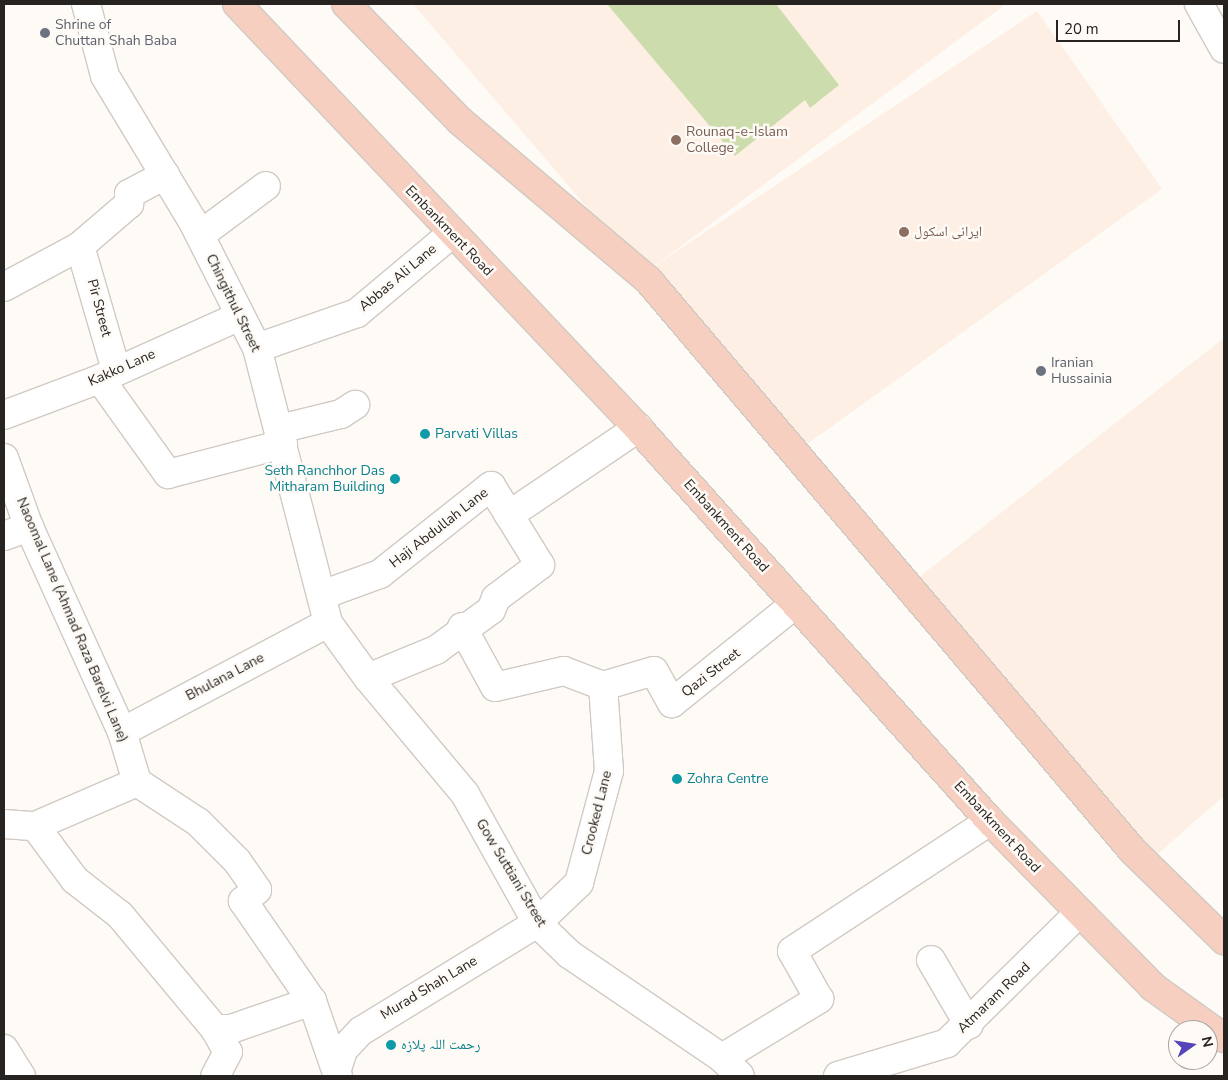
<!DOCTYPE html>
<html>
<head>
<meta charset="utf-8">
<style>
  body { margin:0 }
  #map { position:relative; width:1228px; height:1080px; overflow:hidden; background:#fefaf6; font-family:"Nunito Sans","Noto Naskh Arabic",sans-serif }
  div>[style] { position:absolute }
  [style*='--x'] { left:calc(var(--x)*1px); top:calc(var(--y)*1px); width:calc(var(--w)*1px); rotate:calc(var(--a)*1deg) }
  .built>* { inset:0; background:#feefe4 }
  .green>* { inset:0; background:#cddcad }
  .roads { filter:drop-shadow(1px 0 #d1cac3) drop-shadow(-1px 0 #d1cac3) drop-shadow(0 1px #d1cac3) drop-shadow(0 -1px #d1cac3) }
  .minor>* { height:28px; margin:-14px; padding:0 14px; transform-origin:14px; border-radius:14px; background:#fff }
  .major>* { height:28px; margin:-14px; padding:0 14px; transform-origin:14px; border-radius:14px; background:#f7cfc0 }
  .dots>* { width:14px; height:14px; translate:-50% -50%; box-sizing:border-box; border:2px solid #fefaf6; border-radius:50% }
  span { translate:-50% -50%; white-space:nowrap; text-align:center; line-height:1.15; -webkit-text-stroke:5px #fefaf6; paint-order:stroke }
  .worship-label { font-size:14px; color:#5b616d }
  .left { translate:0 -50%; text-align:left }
  .education-label { font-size:14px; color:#785e54 }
  .street-label { font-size:14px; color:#262320 }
  .culture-label { font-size:14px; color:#0d838f }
  .right { translate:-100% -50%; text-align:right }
  .frame { position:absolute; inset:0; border:5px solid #262320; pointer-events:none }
  .north { position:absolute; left:1168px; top:1020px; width:50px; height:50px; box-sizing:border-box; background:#fefaf6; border:1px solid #a8a4a0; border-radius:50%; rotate:77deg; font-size:14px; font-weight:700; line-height:20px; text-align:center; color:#262320 }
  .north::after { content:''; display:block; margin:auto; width:18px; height:22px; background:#5543ba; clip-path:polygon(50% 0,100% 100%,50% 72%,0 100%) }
  .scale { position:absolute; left:1056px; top:20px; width:124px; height:22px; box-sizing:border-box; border:2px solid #262320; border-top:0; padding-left:6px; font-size:15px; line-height:18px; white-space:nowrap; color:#262320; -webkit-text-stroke:4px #fefaf6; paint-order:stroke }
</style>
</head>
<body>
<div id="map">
  <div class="built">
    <div style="clip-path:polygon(413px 4px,1006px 4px,653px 267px,1037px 11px,1162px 189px,796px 452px)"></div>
    <div style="clip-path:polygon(1224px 338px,1224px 796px,1146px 864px,909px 585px)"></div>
  </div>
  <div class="green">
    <div style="clip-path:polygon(607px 4px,776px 4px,839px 85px,810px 108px,805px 100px,735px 156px)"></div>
  </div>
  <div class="roads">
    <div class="minor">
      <div style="--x:86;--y:4;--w:74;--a:75.2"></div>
      <div style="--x:105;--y:76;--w:168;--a:58.9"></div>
      <div style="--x:192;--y:220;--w:144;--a:63.1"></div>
      <div style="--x:257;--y:348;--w:284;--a:75.5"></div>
      <div style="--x:328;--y:623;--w:68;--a:54"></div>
      <div style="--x:368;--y:678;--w:151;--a:50.1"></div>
      <div style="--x:465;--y:794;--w:148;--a:60.8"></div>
      <div style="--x:537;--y:923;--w:45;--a:44.1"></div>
      <div style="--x:569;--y:954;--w:185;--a:34.2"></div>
      <div style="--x:722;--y:1058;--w:25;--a:45"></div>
      <div style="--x:1199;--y:4;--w:51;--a:60.9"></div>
      <div style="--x:200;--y:235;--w:82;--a:-36.6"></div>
      <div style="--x:80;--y:246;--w:129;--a:73.8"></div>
      <div style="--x:4;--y:287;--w:86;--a:-28.3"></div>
      <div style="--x:80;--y:246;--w:65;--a:-40.6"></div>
      <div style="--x:129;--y:204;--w:10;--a:-90"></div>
      <div style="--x:129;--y:194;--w:41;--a:-27.8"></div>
      <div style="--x:257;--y:348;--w:106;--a:-19.3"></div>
      <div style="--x:357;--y:313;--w:123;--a:-40"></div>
      <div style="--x:100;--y:379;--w:117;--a:54.4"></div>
      <div style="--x:168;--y:474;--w:119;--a:-14.6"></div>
      <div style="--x:4;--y:415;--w:103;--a:-20.6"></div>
      <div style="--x:100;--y:379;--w:151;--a:-24.2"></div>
      <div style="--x:279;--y:429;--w:64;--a:-13.6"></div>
      <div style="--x:341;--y:414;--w:17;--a:-33"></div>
      <div style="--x:4;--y:458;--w:73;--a:70.1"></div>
      <div style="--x:29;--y:527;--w:225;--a:65.6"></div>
      <div style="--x:122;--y:732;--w:52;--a:73.3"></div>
      <div style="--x:137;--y:782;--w:73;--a:33.3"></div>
      <div style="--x:198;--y:822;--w:55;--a:45"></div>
      <div style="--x:237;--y:861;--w:35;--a:55"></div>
      <div style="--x:257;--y:890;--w:18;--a:142"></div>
      <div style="--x:243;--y:901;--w:121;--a:55.4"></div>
      <div style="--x:312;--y:1001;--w:79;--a:70.9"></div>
      <div style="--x:4;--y:536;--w:27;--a:-20"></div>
      <div style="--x:322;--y:595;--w:62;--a:-19.9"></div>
      <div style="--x:380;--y:574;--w:142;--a:-38.4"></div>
      <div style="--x:491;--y:486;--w:34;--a:58"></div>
      <div style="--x:509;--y:515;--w:156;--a:-34"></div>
      <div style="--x:462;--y:627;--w:68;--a:61.2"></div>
      <div style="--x:495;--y:687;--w:71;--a:-13.1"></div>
      <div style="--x:564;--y:671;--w:42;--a:21"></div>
      <div style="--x:603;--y:686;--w:53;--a:-16.4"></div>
      <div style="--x:654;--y:671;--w:37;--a:61"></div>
      <div style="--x:672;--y:703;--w:158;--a:-38.8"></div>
      <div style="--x:368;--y:678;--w:74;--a:-22.4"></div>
      <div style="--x:436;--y:650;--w:68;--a:-36"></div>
      <div style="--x:491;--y:610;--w:13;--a:-67"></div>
      <div style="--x:496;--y:598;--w:55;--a:-36.9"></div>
      <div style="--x:540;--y:565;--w:59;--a:-121.8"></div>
      <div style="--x:122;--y:732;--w:233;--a:-27.9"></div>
      <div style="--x:4;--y:824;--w:31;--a:4"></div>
      <div style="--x:35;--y:826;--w:111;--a:-23.3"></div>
      <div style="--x:35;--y:826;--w:67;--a:53.5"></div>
      <div style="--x:75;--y:880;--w:57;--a:37.9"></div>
      <div style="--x:120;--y:915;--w:148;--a:50.2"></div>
      <div style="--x:215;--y:1029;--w:26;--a:61"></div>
      <div style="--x:228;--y:1052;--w:27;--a:118"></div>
      <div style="--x:931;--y:960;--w:75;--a:59.7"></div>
      <div style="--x:215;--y:1029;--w:16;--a:0"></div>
      <div style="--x:231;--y:1029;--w:86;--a:-19.1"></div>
      <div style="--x:4;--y:1049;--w:32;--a:58"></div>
      <div style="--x:722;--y:1058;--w:114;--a:-31.3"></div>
      <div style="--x:819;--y:999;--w:55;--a:-119.4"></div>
      <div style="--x:792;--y:951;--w:237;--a:-33.3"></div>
      <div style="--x:337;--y:1069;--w:20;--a:-72"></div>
      <div style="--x:343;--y:1050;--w:26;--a:-47"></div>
      <div style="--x:361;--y:1031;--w:206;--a:-31.5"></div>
      <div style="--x:537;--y:923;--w:58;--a:-43.6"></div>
      <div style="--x:579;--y:883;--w:116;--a:-75"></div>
      <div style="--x:609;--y:771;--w:85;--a:-94"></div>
      <div style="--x:838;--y:1076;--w:114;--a:-16.8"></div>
      <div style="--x:947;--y:1043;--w:185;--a:-44.6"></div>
    </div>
    <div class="major">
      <div style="--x:237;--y:4;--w:584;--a:46.6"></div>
      <div style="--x:638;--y:428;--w:528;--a:48.15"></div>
      <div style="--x:990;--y:821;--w:233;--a:45.5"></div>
      <div style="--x:1153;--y:987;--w:87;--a:35.7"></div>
      <div style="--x:346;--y:4;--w:163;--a:45.7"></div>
      <div style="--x:460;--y:121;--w:248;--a:40.2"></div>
      <div style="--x:649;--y:281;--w:746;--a:49.67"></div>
      <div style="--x:1132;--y:850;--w:129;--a:44.4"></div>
    </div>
  </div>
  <div class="dots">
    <div style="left:45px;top:33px;background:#6b7280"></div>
    <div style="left:676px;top:140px;background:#8d6e63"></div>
    <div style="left:904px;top:232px;background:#8d6e63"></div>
    <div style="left:1041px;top:371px;background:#6b7280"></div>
    <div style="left:425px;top:434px;background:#0f9aa8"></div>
    <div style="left:395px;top:479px;background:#0f9aa8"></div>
    <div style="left:677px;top:779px;background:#0f9aa8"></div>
    <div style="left:391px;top:1045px;background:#0f9aa8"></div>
  </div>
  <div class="worship-label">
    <span class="left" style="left:55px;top:33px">Shrine of<br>Chuttan Shah Baba</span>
    <span class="left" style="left:1051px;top:371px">Iranian<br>Hussainia</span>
  </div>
  <div class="education-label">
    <span class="left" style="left:686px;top:140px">Rounaq-e-Islam<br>College</span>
    <span class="left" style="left:914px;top:232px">ایرانی اسکول</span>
  </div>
  <div class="street-label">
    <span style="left:449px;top:231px;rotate:46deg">Embankment Road</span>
    <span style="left:398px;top:278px;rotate:-40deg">Abbas Ali Lane</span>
    <span style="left:233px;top:303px;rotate:64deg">Chingithul Street</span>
    <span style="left:99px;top:308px;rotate:75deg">Pir Street</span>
    <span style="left:122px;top:368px;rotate:-24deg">Kakko Lane</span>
    <span style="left:726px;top:526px;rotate:48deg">Embankment Road</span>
    <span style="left:439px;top:528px;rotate:-38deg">Haji Abdullah Lane</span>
    <span style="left:72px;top:620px;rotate:67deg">Naoomal Lane (Ahmad Raza Barelvi Lane)</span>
    <span style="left:711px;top:673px;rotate:-38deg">Qazi Street</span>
    <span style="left:225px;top:677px;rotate:-28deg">Bhulana Lane</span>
    <span style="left:597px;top:813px;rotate:-76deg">Crooked Lane</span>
    <span style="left:997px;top:827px;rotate:47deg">Embankment Road</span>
    <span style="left:511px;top:873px;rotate:59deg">Gow Suttiani Street</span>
    <span style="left:429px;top:988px;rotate:-31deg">Murad Shah Lane</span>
    <span style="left:994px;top:998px;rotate:-44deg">Atmaram Road</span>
  </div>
  <div class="culture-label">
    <span class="left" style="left:435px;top:434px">Parvati Villas</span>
    <span class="right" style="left:385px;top:479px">Seth Ranchhor Das<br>Mitharam Building</span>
    <span class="left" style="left:687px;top:779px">Zohra Centre</span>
    <span class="left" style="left:401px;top:1045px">رحمت اللہ پلازہ</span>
  </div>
  <div class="frame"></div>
  <div class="north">N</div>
  <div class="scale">20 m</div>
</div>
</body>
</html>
